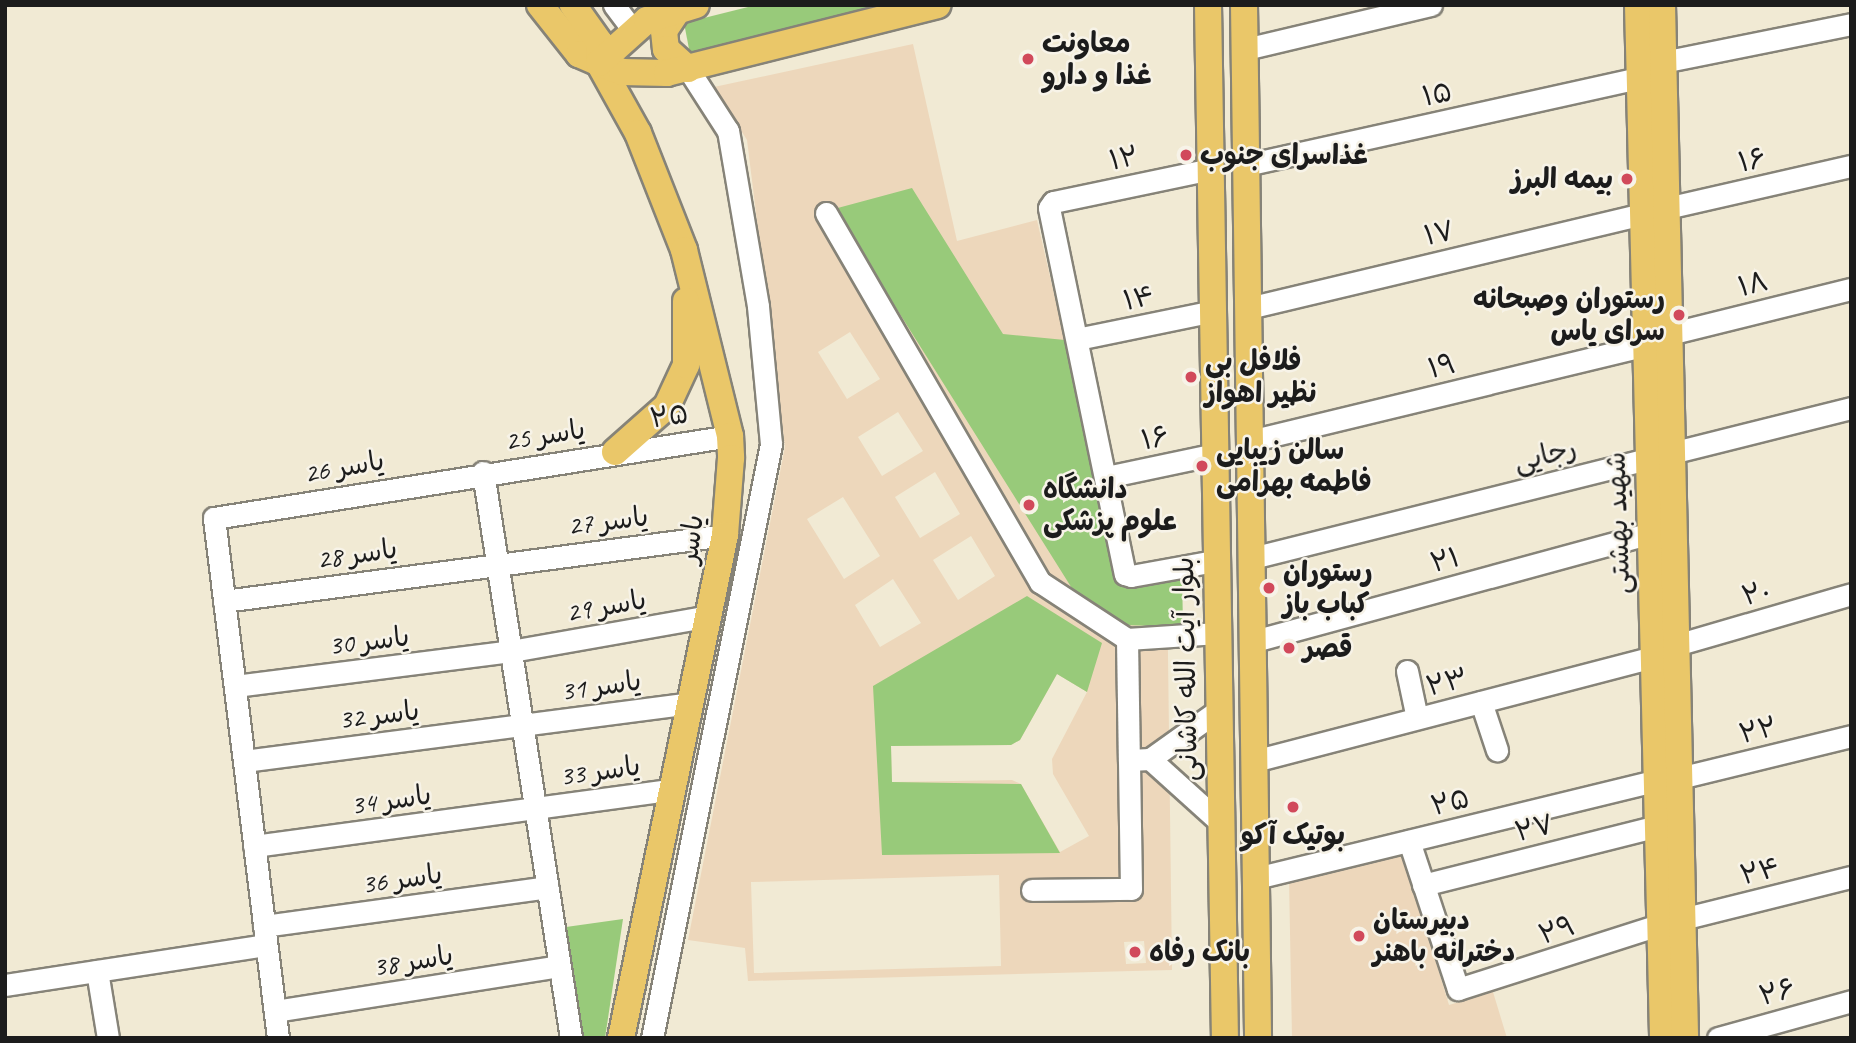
<!DOCTYPE html>
<html>
<head>
<meta charset="utf-8">
<style>
  body { margin:0 }
  #map { position:relative; width:1856px; height:1043px; overflow:hidden; background:#f1ead4; font-family:Caveat,"Playpen Sans Arabic",sans-serif }
  div>[style] { position:absolute }
  [style*='--x'] { left:calc(var(--x)*1px); top:calc(var(--y)*1px); width:calc(var(--w)*1px); rotate:calc(var(--a)*1deg) }
  .built>* { inset:0; background:#edd7bb }
  .green>* { inset:0; background:#98ca7a }
  .roads { filter:drop-shadow(2px 0 #868378) drop-shadow(-2px 0 #868378) drop-shadow(0 2px #868378) drop-shadow(0 -2px #868378) }
  .minor>* { height:21px; margin:-10.5px; padding:0 10.5px; transform-origin:10.5px; border-radius:10.5px; background:#fff }
  .major>* { height:26px; margin:-13px; padding:0 13px; transform-origin:13px; border-radius:13px; background:#eac769 }
  .dots>* { width:19px; height:19px; translate:-50% -50%; box-sizing:border-box; border:4px solid #f7f3e8; border-radius:50% }
  span { translate:-50% -50%; white-space:nowrap; text-align:center; line-height:1.15; -webkit-text-stroke:5px #f7f3e8; paint-order:stroke }
  .poi-label { font-size:28px; color:#1c1c1c; font-weight:700 }
  .left { translate:0 -50%; text-align:left }
  .right { translate:-100% -50%; text-align:right }
  .street-label { font-size:28px; color:#1c1c1c }
  .frame { position:absolute; inset:0; border:7px solid #1c1c1c; pointer-events:none }
</style>
</head>
<body>
<div id="map">
  <div class="built">
    <div style="clip-path:polygon(evenodd,913px 44px,957px 241px,1037px 220px,1121px 585px,1167px 576px,1172px 970px,748px 981px,745px 948px,688px 940px,785px 447px,747px 140px,714px 87px,913px 44px,850px 332px,880px 379px,847px 399px,818px 352px,850px 332px,913px 44px,898px 412px,923px 451px,882px 476px,858px 437px,898px 412px,913px 44px,935px 472px,960px 514px,920px 538px,895px 497px,935px 472px,913px 44px,843px 497px,880px 556px,844px 579px,807px 519px,843px 497px,913px 44px,971px 536px,995px 576px,958px 600px,933px 560px,971px 536px,913px 44px,893px 579px,921px 623px,880px 647px,855px 605px,893px 579px,913px 44px,1057px 674px,1087px 692px,1052px 759px,1053px 774px,1089px 836px,1060px 852px,1021px 784px,1012px 780px,892px 782px,891px 746px,1011px 745px,1020px 740px,1057px 674px,913px 44px,999px 875px,1001px 966px,754px 973px,751px 882px,999px 875px,913px 44px,1144px 941px,1146px 963px,1126px 964px,1124px 942px,1144px 941px)"></div>
    <div style="clip-path:polygon(1402px 851px,1449px 1005px,1493px 992px,1507px 1038px,1292px 1038px,1289px 879px)"></div>
  </div>
  <div class="green">
    <div style="clip-path:polygon(756px 5px,883px 5px,690px 54px,684px 23px)"></div>
    <div style="clip-path:polygon(912px 188px,1003px 334px,1065px 340px,1121px 585px,1182px 572px,1183px 627px,1124px 625px,1073px 590px,834px 209px)"></div>
    <div style="clip-path:polygon(1027px 596px,1102px 643px,1087px 692px,1057px 674px,1020px 740px,1011px 745px,891px 746px,892px 782px,1021px 784px,1060px 853px,882px 855px,873px 686px)"></div>
    <div style="clip-path:polygon(623px 919px,605px 1038px,582px 1038px,566px 927px)"></div>
  </div>
  <div class="roads">
    <div class="minor">
      <div style="--x:614;--y:5;--w:31;--a:53"></div>
      <div style="--x:1245;--y:49;--w:191;--a:-13.3"></div>
      <div style="--x:1663;--y:62;--w:192;--a:-11.4"></div>
      <div style="--x:1246;--y:165;--w:403;--a:-12.5"></div>
      <div style="--x:1211;--y:169;--w:161;--a:168.2"></div>
      <div style="--x:1053;--y:202;--w:7;--a:124"></div>
      <div style="--x:1049;--y:208;--w:374;--a:78.3"></div>
      <div style="--x:1125;--y:574;--w:6;--a:18"></div>
      <div style="--x:1131;--y:576;--w:84;--a:-10.2"></div>
      <div style="--x:1667;--y:208;--w:189;--a:-12.9"></div>
      <div style="--x:826;--y:213;--w:427;--a:59.9"></div>
      <div style="--x:1040;--y:582;--w:104;--a:33.2"></div>
      <div style="--x:1127;--y:639;--w:91;--a:-3.8"></div>
      <div style="--x:1248;--y:308;--w:406;--a:-13.4"></div>
      <div style="--x:1669;--y:334;--w:187;--a:-13.9"></div>
      <div style="--x:1077;--y:339;--w:139;--a:-11.6"></div>
      <div style="--x:1250;--y:441;--w:407;--a:-13.6"></div>
      <div style="--x:483;--y:472;--w:573;--a:81.16"></div>
      <div style="--x:1106;--y:477;--w:111;--a:-11.9"></div>
      <div style="--x:1252;--y:558;--w:617;--a:-14.06"></div>
      <div style="--x:224;--y:601;--w:505;--a:-7.5"></div>
      <div style="--x:1127;--y:639;--w:121;--a:89.1"></div>
      <div style="--x:1254;--y:641;--w:411;--a:-15.2"></div>
      <div style="--x:1676;--y:645;--w:182;--a:-16.2"></div>
      <div style="--x:1407;--y:671;--w:48;--a:78"></div>
      <div style="--x:235;--y:686;--w:278;--a:-7.2"></div>
      <div style="--x:511;--y:651;--w:202;--a:-10"></div>
      <div style="--x:1481;--y:702;--w:51;--a:71.6"></div>
      <div style="--x:1150;--y:759;--w:97;--a:42.1"></div>
      <div style="--x:244;--y:761;--w:448;--a:-7.4"></div>
      <div style="--x:1254;--y:761;--w:413;--a:-14.6"></div>
      <div style="--x:1679;--y:778;--w:177;--a:-13.7"></div>
      <div style="--x:1409;--y:841;--w:156;--a:71.7"></div>
      <div style="--x:1458;--y:989;--w:214;--a:-17.7"></div>
      <div style="--x:254;--y:846;--w:423;--a:-7.7"></div>
      <div style="--x:1256;--y:878;--w:413;--a:-13.7"></div>
      <div style="--x:1423;--y:885;--w:242;--a:-14.1"></div>
      <div style="--x:1032;--y:890;--w:99;--a:-0.6"></div>
      <div style="--x:1131;--y:889;--w:129;--a:-90.9"></div>
      <div style="--x:1129;--y:760;--w:21;--a:-3"></div>
      <div style="--x:1150;--y:759;--w:86;--a:-35.5"></div>
      <div style="--x:1682;--y:919;--w:174;--a:-14"></div>
      <div style="--x:264;--y:926;--w:286;--a:-7.8"></div>
      <div style="--x:97;--y:971;--w:68;--a:80.7"></div>
      <div style="--x:5;--y:985;--w:264;--a:-8.7"></div>
      <div style="--x:275;--y:1011;--w:288;--a:-9"></div>
      <div style="--x:278;--y:1038;--w:524;--a:-97.02"></div>
      <div style="--x:214;--y:518;--w:522;--a:-9.03"></div>
      <div style="--x:652;--y:1038;--w:606;--a:-78.67"></div>
      <div style="--x:771;--y:444;--w:139;--a:-95.4"></div>
      <div style="--x:758;--y:306;--w:178;--a:-99.7"></div>
      <div style="--x:728;--y:131;--w:74;--a:-122.8"></div>
      <div style="--x:1718;--y:1038;--w:138;--a:-15.5"></div>
    </div>
    <div class="major">
      <div style="--x:540;--y:5;--w:63;--a:51.5"></div>
      <div style="--x:579;--y:54;--w:22;--a:24"></div>
      <div style="--x:599;--y:63;--w:20;--a:-87"></div>
      <div style="--x:600;--y:43;--w:47;--a:-125.4"></div>
      <div style="--x:1208;--y:5;--w:1033;--a:89.06"></div>
      <div style="--x:1244;--y:5;--w:1033;--a:89.22"></div>
      <div style="--x:1638;--y:5;--w:1033;--a:88.61"></div>
      <div style="--x:1662;--y:5;--w:1033;--a:88.72"></div>
      <div style="--x:678;--y:10;--w:25;--a:124"></div>
      <div style="--x:664;--y:31;--w:18;--a:84"></div>
      <div style="--x:666;--y:49;--w:30;--a:42"></div>
      <div style="--x:599;--y:63;--w:80;--a:60.9"></div>
      <div style="--x:638;--y:133;--w:126;--a:68.5"></div>
      <div style="--x:684;--y:250;--w:192;--a:76.1"></div>
      <div style="--x:730;--y:436;--w:22;--a:87"></div>
      <div style="--x:731;--y:458;--w:77;--a:94.5"></div>
      <div style="--x:725;--y:535;--w:514;--a:101.68"></div>
      <div style="--x:599;--y:63;--w:25;--a:21"></div>
      <div style="--x:622;--y:72;--w:45;--a:1.3"></div>
      <div style="--x:667;--y:73;--w:279;--a:-14.1"></div>
      <div style="--x:599;--y:63;--w:64;--a:-41.9"></div>
      <div style="--x:647;--y:20;--w:51;--a:-17"></div>
      <div style="--x:615;--y:452;--w:69;--a:-41.5"></div>
      <div style="--x:667;--y:406;--w:45;--a:-65.1"></div>
      <div style="--x:686;--y:365;--w:64;--a:-90"></div>
    </div>
  </div>
  <div class="dots">
    <div style="left:1028px;top:59px;background:#d1495b"></div>
    <div style="left:1186px;top:155px;background:#d1495b"></div>
    <div style="left:1627px;top:179px;background:#d1495b"></div>
    <div style="left:1679px;top:315px;background:#d1495b"></div>
    <div style="left:1191px;top:377px;background:#d1495b"></div>
    <div style="left:1202px;top:466px;background:#d1495b"></div>
    <div style="left:1029px;top:505px;background:#d1495b"></div>
    <div style="left:1269px;top:588px;background:#d1495b"></div>
    <div style="left:1289px;top:648px;background:#d1495b"></div>
    <div style="left:1293px;top:807px;background:#d1495b"></div>
    <div style="left:1359px;top:936px;background:#d1495b"></div>
    <div style="left:1135px;top:952px;background:#d1495b"></div>
  </div>
  <div class="poi-label">
    <span class="left" style="left:1042px;top:59px">معاونت<br>غذا و دارو</span>
    <span class="left" style="left:1200px;top:155px">غذاسرای جنوب</span>
    <span class="right" style="left:1613px;top:179px">بیمه البرز</span>
    <span class="right" style="left:1665px;top:315px">رستوران وصبحانه<br>سرای یاس</span>
    <span class="left" style="left:1205px;top:377px">فلافل بی<br>نظیر اهواز</span>
    <span class="left" style="left:1216px;top:466px">سالن زیبایی<br>فاطمه بهرامی</span>
    <span class="left" style="left:1043px;top:505px">دانشگاه<br>علوم پزشکی</span>
    <span class="left" style="left:1283px;top:588px">رستوران<br>کباب باز</span>
    <span class="left" style="left:1303px;top:648px">قصر</span>
    <span style="left:1293px;top:835px">بوتیک آکو</span>
    <span class="left" style="left:1373px;top:936px">دبیرستان<br>دخترانه باهنر</span>
    <span class="left" style="left:1149px;top:952px">بانک رفاه</span>
  </div>
  <div class="street-label">
    <span style="left:1437px;top:94px;rotate:-12deg">۱۵</span>
    <span style="left:1124px;top:158px;rotate:-12deg">۱۲</span>
    <span style="left:1752px;top:160px;rotate:-13deg">۱۶</span>
    <span style="left:1439px;top:233px;rotate:-13deg">۱۷</span>
    <span style="left:1753px;top:284px;rotate:-14deg">۱۸</span>
    <span style="left:1139px;top:298px;rotate:-12deg">۱۴</span>
    <span style="left:1442px;top:366px;rotate:-14deg">۱۹</span>
    <span style="left:669px;top:416px;rotate:-8deg">۲۵</span>
    <span style="left:545px;top:435px;rotate:-9deg">یاسر 25</span>
    <span style="left:1155px;top:438px;rotate:-12deg">۱۶</span>
    <span style="left:1545px;top:455px;rotate:-14deg">رجایی</span>
    <span style="left:344px;top:467px;rotate:-10deg">یاسر 26</span>
    <span style="left:608px;top:521px;rotate:-7deg">یاسر 27</span>
    <span style="left:1618px;top:523px;rotate:-92deg">شهید بهشتی</span>
    <span style="left:691px;top:539px;rotate:-82deg">یاسر</span>
    <span style="left:357px;top:554px;rotate:-8deg">یاسر 28</span>
    <span style="left:1445px;top:560px;rotate:-15deg">۲۱</span>
    <span style="left:1756px;top:593px;rotate:-16deg">۲۰</span>
    <span style="left:606px;top:606px;rotate:-10deg">یاسر 29</span>
    <span style="left:369px;top:641px;rotate:-7deg">یاسر 30</span>
    <span style="left:1186px;top:669px;rotate:-91deg">بلوار آیت الله کاشانی</span>
    <span style="left:1447px;top:682px;rotate:-14deg">۲۳</span>
    <span style="left:601px;top:686px;rotate:-8deg">یاسر 31</span>
    <span style="left:379px;top:715px;rotate:-7deg">یاسر 32</span>
    <span style="left:1758px;top:730px;rotate:-14deg">۲۲</span>
    <span style="left:600px;top:771px;rotate:-8deg">یاسر 33</span>
    <span style="left:391px;top:800px;rotate:-8deg">یاسر 34</span>
    <span style="left:1450px;top:802px;rotate:-14deg">۲۵</span>
    <span style="left:1534px;top:828px;rotate:-14deg">۲۷</span>
    <span style="left:1760px;top:871px;rotate:-14deg">۲۴</span>
    <span style="left:402px;top:879px;rotate:-8deg">یاسر 36</span>
    <span style="left:1557px;top:930px;rotate:-19deg">۲۹</span>
    <span style="left:413px;top:961px;rotate:-9deg">یاسر 38</span>
    <span style="left:1777px;top:992px;rotate:-15deg">۲۶</span>
  </div>
  <div class="frame"></div>
</div>
</body>
</html>
